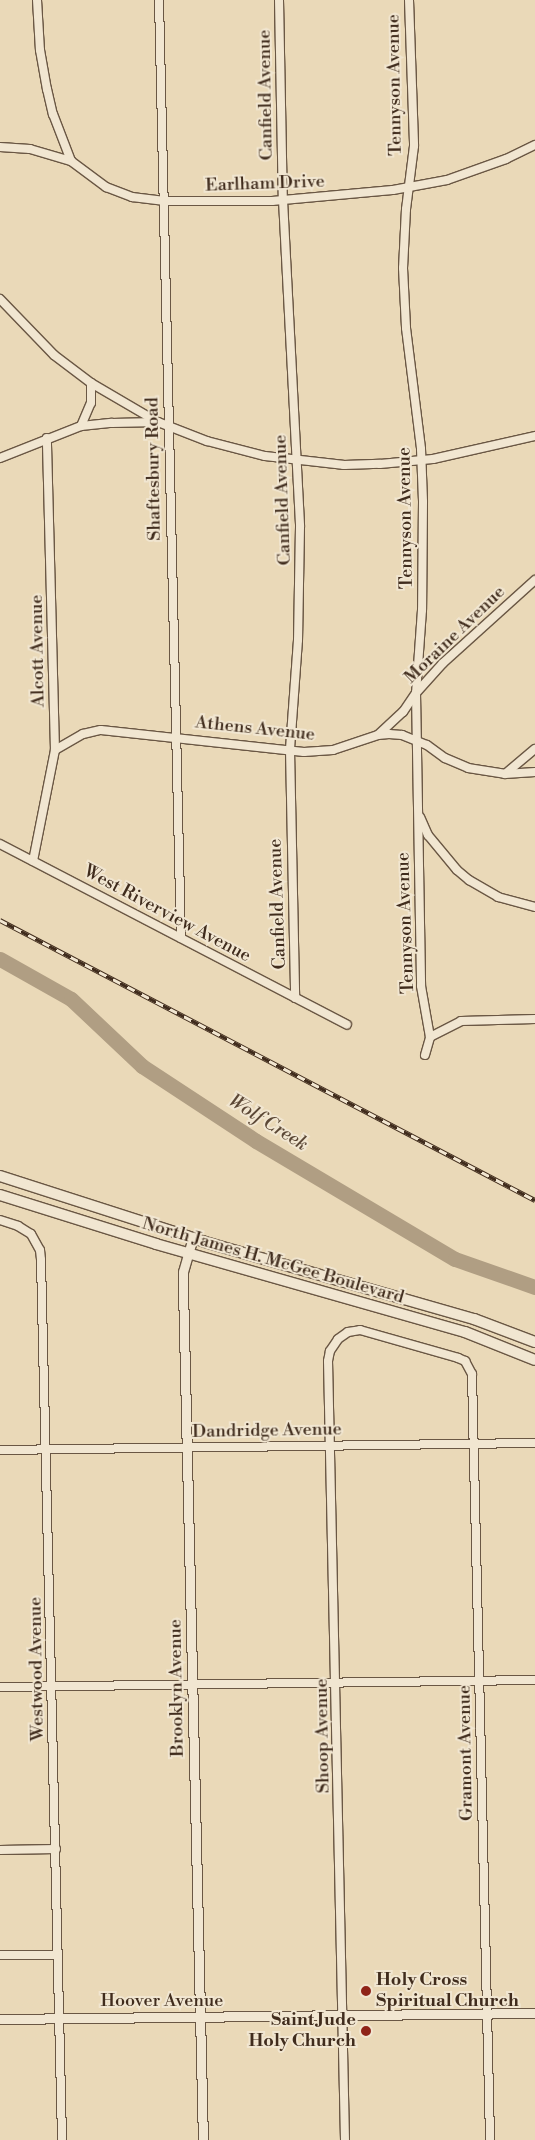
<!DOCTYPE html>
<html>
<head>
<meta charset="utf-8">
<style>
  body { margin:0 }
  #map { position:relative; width:535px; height:2140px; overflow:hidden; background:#ead9b8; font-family:"Libre Bodoni",serif }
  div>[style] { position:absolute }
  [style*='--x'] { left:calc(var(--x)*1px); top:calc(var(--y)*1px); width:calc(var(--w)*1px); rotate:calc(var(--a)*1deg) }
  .river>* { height:15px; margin:-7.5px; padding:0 7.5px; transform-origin:7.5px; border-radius:7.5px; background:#b09e83 }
  .roads { filter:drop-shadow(1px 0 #6a5744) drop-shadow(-1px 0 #6a5744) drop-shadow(0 1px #6a5744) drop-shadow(0 -1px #6a5744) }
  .minor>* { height:8px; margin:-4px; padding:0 4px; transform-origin:4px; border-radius:4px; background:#f1e6d1 }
  .tertiary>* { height:9px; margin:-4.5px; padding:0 4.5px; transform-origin:4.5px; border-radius:4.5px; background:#f1e6d1 }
  .secondary>* { height:10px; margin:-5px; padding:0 5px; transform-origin:5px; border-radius:5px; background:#f1e6d1 }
  .rail>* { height:4.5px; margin-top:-2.25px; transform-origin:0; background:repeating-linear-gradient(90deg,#f1e6d1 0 8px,#402c1d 0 16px); box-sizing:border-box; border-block:1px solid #402c1d }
  .dots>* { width:14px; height:14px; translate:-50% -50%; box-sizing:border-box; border:2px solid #f1e6d1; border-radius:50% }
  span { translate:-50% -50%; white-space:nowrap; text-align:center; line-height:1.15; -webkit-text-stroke:4px #f1e6d1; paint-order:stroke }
  .street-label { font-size:18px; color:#402c1d }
  .poi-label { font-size:18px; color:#402c1d; font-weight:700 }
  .left { translate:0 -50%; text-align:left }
  .right { translate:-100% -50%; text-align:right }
  .water-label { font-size:19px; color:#5c4836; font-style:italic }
</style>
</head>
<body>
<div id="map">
  <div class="river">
    <div style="--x:0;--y:959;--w:81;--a:29.4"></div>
    <div style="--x:71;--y:999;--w:98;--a:43.3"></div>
    <div style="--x:142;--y:1066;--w:136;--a:33.3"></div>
    <div style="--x:256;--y:1141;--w:231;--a:30.7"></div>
    <div style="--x:455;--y:1259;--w:85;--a:19.3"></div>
  </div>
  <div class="roads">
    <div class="minor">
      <div style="--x:37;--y:0;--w:50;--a:86.6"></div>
      <div style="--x:40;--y:50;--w:40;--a:80"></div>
      <div style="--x:47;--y:89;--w:26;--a:77"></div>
      <div style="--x:53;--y:114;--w:50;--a:69"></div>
      <div style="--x:159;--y:0;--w:938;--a:88.66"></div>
      <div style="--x:279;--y:0;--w:200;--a:88.9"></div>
      <div style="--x:283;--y:200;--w:327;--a:87"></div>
      <div style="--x:300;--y:527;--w:113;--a:91"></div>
      <div style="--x:298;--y:640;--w:110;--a:94.2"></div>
      <div style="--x:290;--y:750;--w:248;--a:88.8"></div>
      <div style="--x:409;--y:0;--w:146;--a:88"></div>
      <div style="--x:414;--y:146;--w:64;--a:97.2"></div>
      <div style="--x:406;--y:209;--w:59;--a:92.9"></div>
      <div style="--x:403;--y:268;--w:60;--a:87.1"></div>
      <div style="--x:406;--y:328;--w:122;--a:82.9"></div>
      <div style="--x:421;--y:449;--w:53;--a:87.8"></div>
      <div style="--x:423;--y:502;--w:108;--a:90.5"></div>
      <div style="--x:422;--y:610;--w:83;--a:94.1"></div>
      <div style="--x:416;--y:693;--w:293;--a:89"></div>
      <div style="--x:421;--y:986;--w:52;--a:80"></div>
      <div style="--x:0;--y:147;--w:30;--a:4"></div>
      <div style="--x:30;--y:149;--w:43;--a:16.3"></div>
      <div style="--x:71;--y:161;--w:44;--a:36.6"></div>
      <div style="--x:106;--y:187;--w:28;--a:21"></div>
      <div style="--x:132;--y:197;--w:31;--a:7"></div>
      <div style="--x:163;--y:201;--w:109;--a:0"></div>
      <div style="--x:272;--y:201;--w:121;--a:-5.2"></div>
      <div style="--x:393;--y:190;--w:55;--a:-10.5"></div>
      <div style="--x:447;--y:180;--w:63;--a:-19.6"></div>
      <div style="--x:506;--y:159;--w:32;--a:-26"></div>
      <div style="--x:0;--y:299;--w:78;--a:46"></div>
      <div style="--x:54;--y:355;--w:46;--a:37.1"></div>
      <div style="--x:91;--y:383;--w:75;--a:30.3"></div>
      <div style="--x:81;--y:426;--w:25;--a:-67"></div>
      <div style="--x:91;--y:403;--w:20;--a:-90"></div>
      <div style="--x:0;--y:458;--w:87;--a:-21.6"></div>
      <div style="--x:81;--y:426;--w:31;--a:-6"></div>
      <div style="--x:112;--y:423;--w:46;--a:-1.2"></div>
      <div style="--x:158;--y:422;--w:53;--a:21.2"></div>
      <div style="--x:207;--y:441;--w:60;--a:14.5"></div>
      <div style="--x:265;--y:456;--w:80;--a:6.5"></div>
      <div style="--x:344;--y:465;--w:36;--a:-2"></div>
      <div style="--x:380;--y:464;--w:53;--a:-5.4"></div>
      <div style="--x:433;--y:459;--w:105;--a:-12.7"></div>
      <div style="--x:379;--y:734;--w:33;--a:-43"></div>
      <div style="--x:403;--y:712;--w:23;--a:-56"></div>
      <div style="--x:416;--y:693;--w:40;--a:-48"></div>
      <div style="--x:443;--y:663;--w:124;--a:-42.1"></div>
      <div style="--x:55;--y:750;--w:32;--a:-30"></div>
      <div style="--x:83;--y:734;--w:18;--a:-13"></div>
      <div style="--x:101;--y:730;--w:204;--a:6.2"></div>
      <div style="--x:304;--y:752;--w:29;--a:-4"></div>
      <div style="--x:333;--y:750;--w:47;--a:-18.4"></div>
      <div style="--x:378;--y:735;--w:11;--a:-5"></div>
      <div style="--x:389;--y:734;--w:13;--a:4"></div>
      <div style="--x:402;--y:735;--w:27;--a:22"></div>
      <div style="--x:427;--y:745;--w:22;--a:36"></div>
      <div style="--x:445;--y:758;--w:25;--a:23"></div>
      <div style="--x:468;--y:768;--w:37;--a:9"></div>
      <div style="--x:505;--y:774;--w:30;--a:-4"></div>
      <div style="--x:505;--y:774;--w:39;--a:-40"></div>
      <div style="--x:420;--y:817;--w:20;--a:66"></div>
      <div style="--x:428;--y:835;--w:45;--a:50.4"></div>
      <div style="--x:457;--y:870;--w:16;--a:40"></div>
      <div style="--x:469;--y:880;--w:34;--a:30"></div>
      <div style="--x:498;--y:897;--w:38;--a:15"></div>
      <div style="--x:0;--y:844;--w:391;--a:27.5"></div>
      <div style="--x:33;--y:861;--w:113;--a:-78.8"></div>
      <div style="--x:55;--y:750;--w:312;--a:-91.5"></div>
      <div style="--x:425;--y:1055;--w:19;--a:-74"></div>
      <div style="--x:430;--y:1037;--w:35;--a:-27"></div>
      <div style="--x:461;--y:1021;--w:74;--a:-1.5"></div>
      <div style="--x:0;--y:1220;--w:19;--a:18"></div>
      <div style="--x:18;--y:1226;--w:15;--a:32"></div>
      <div style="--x:31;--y:1234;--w:18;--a:61"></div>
      <div style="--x:40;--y:1250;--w:10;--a:84"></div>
      <div style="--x:41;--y:1260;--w:880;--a:88.63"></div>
      <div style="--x:0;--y:1450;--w:535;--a:-0.75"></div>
      <div style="--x:0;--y:1687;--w:535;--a:-0.75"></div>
      <div style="--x:0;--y:1850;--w:56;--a:-1"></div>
      <div style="--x:0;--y:1955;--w:57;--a:0"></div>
      <div style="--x:345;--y:2140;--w:779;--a:-91.25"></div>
      <div style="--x:328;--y:1361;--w:10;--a:-79"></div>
      <div style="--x:330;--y:1351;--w:14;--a:-56"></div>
      <div style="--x:338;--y:1339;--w:12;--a:-35"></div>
      <div style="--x:348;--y:1332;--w:12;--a:-9"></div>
      <div style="--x:360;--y:1330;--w:102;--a:15.9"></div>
      <div style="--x:458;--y:1358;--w:8;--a:23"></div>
      <div style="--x:465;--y:1361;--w:15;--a:62"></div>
      <div style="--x:472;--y:1374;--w:766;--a:88.65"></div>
    </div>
    <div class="tertiary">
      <div style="--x:193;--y:1237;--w:36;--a:106"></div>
      <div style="--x:183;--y:1272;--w:15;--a:90"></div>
      <div style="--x:183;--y:1287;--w:853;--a:88.66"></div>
      <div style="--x:0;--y:2019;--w:535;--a:-0.64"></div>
    </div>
    <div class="secondary">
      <div style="--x:0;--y:1176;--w:215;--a:17.8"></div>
      <div style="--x:205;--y:1242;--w:280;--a:16"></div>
      <div style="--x:474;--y:1319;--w:65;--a:20.7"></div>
      <div style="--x:0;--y:1195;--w:164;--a:17.4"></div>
      <div style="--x:156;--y:1244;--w:321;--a:15.9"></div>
      <div style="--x:465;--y:1332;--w:75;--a:21.8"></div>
    </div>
  </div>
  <div class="rail">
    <div style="--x:0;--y:920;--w:604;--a:27.63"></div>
  </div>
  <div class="dots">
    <div style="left:366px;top:1991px;background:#8f2418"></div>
    <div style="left:366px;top:2031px;background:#8f2418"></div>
  </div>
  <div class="street-label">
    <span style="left:395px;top:85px;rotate:-91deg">Tennyson Avenue</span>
    <span style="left:266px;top:95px;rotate:-91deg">Canfield Avenue</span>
    <span style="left:265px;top:184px;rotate:-2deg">Earlham Drive</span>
    <span style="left:154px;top:469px;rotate:-91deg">Shaftesbury Road</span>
    <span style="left:283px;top:500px;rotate:-92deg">Canfield Avenue</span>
    <span style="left:406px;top:518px;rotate:-91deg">Tennyson Avenue</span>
    <span style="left:455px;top:635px;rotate:-44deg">Moraine Avenue</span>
    <span style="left:38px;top:651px;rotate:-91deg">Alcott Avenue</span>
    <span style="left:255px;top:729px;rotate:6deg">Athens Avenue</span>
    <span style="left:278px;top:904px;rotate:-92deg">Canfield Avenue</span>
    <span style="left:167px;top:914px;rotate:28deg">West Riverview Avenue</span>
    <span style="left:406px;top:923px;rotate:-92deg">Tennyson Avenue</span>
    <span style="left:273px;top:1261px;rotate:16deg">North James H. McGee Boulevard</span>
    <span style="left:267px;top:1431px;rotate:-1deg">Dandridge Avenue</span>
    <span style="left:37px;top:1669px;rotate:-91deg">Westwood Avenue</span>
    <span style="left:177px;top:1688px;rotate:-91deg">Brooklyn Avenue</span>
    <span style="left:323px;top:1736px;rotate:-91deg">Shoop Avenue</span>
    <span style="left:466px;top:1753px;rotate:-91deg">Gramont Avenue</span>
    <span style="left:162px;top:2001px">Hoover Avenue</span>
  </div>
  <div class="poi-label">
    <span class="left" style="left:376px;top:1991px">Holy Cross<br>Spiritual Church</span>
    <span class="right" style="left:356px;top:2031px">Saint Jude<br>Holy Church</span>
  </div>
  <div class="water-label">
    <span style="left:268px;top:1123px;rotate:32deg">Wolf Creek</span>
  </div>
</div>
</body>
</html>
